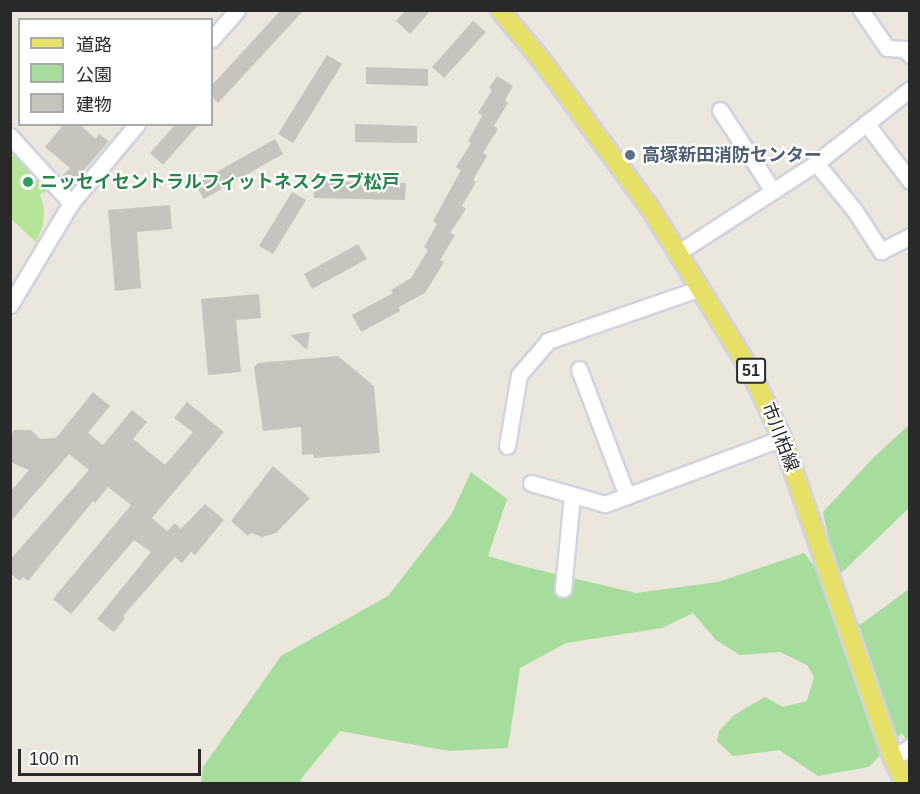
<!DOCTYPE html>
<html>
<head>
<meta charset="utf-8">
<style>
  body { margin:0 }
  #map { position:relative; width:920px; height:794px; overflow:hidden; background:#ebe7dc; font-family:Helvetica,"Noto Sans JP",sans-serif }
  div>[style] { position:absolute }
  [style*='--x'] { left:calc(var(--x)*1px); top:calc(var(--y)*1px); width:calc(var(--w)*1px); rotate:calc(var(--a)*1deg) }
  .green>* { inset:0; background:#a6dd9d }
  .pitch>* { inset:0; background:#b6e499 }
  .building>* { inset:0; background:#c6c4bc }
  .roads { filter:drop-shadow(2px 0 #d2d2e1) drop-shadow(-2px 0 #d2d2e1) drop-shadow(0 2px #d2d2e1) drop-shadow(0 -2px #d2d2e1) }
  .minor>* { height:15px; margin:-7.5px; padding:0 7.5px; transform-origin:7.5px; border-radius:7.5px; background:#fff }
  .major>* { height:18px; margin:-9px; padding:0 9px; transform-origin:9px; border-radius:9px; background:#e6e066 }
  .dots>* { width:16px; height:16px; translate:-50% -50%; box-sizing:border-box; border:3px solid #fff; border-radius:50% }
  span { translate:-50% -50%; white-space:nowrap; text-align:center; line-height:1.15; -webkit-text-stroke:4.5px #fff; paint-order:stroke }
  .shield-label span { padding:2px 4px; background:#fff; border:2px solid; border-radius:4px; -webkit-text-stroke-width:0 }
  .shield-label { font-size:16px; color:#292929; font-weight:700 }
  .service-label { font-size:18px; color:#4e5e75; font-weight:700 }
  .left { translate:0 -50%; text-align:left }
  .leisure-label { font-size:18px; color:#27864d; font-weight:700 }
  .street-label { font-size:18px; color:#292929 }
  .frame { position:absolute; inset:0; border:12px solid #292929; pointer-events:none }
  .legend { position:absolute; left:18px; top:18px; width:195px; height:108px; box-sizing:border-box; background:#fff; border:2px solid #a9a9a9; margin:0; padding:8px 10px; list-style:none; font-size:18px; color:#292929 }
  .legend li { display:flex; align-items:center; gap:12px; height:30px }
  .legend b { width:30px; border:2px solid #a9a9a9 }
  .scale { position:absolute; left:18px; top:749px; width:183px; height:27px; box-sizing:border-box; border:3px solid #292929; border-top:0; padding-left:8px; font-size:18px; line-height:21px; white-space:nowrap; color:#292929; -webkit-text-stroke:4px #fff; paint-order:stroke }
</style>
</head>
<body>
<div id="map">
  <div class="green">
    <div style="clip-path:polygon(909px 425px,909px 508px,837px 577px,823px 512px,874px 457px)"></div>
    <div style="clip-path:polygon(471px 472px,507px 499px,488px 556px,522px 566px,636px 593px,718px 582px,804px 553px,860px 625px,909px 589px,909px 746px,902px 733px,869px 767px,818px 776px,779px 750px,733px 756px,717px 741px,719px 731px,734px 715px,765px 697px,783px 707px,807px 701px,814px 677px,807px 665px,780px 652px,740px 655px,716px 640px,693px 613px,662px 628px,566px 643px,520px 668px,508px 748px,449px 751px,340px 731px,301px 779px,300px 783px,201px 784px,203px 767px,281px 656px,388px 596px,451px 515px)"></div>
  </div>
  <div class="pitch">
    <div style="clip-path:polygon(11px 137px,50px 190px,40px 194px,44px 209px,43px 225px,36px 242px,11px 219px)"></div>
  </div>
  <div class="building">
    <div style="clip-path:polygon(281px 10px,304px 10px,218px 103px,212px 97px,212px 85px)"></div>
    <div style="clip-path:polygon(406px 10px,431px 10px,410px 34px,396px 21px)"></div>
    <div style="clip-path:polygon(473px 21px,486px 32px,444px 78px,432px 67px)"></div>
    <div style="clip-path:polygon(327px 55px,342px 64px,293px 143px,278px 134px)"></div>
    <div style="clip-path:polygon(366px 67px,428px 69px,428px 86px,366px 84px)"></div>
    <div style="clip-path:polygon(497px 76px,513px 86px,505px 100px,508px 103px,494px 126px,498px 129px,483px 153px,487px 156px,473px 180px,476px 182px,462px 206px,466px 209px,450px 233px,455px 235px,440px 260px,444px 262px,425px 293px,399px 307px,400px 311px,361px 332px,352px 315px,393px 293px,391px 290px,411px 278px,428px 250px,424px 247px,437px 224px,433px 221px,461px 170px,456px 167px,471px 143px,468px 141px,482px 116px,478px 113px,492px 90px,489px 88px)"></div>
    <div style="clip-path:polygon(64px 124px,79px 124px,96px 139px,99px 134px,109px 141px,72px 184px,66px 183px,62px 176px,70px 168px,45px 147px)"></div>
    <div style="clip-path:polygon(176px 124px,199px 124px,163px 165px,150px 153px)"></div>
    <div style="clip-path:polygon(355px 124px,417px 126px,417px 143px,355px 142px)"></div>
    <div style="clip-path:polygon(275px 139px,283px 154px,204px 199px,195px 184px)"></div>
    <div style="clip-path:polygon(314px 181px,406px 183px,405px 200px,314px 198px)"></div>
    <div style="clip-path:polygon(292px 192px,306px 200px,273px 254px,259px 246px)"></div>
    <div style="clip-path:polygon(170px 205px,172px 229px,137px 232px,141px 288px,115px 291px,108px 210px)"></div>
    <div style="clip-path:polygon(358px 244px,367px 259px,312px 289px,304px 274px)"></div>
    <div style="clip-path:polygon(259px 294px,261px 318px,236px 320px,241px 372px,208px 375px,201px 299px)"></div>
    <div style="clip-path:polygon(310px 332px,307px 350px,290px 335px)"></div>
    <div style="clip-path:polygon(338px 356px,374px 386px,380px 453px,314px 458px,313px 454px,302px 455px,301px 427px,263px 431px,254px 367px,258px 363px)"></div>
    <div style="clip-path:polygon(93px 392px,110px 406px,88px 433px,103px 445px,132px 410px,147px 422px,133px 439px,165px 465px,193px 432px,174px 418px,187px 402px,224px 432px,152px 518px,167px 531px,175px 523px,181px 529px,205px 504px,224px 520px,195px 555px,191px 552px,182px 563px,175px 557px,123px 616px,125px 618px,114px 632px,97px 619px,151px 552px,134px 540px,71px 614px,53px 599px,131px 505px,108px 487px,95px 503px,93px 501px,28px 581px,23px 577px,20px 581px,10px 573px,10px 560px,89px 470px,69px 454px,10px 522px,10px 492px,29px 470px,10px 462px,10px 438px,14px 430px,31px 430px,40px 439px,56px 438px)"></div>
    <div style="clip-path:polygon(273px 466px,310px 498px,276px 533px,262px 537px,251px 533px,248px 536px,231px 521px)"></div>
  </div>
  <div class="roads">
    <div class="minor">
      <div style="--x:861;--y:10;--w:46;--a:55.6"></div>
      <div style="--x:887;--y:48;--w:18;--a:3"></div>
      <div style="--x:905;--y:49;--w:8;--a:50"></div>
      <div style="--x:212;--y:39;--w:38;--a:-49"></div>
      <div style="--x:720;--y:110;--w:97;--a:56.8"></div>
      <div style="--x:866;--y:123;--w:73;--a:52.8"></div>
      <div style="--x:10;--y:136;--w:91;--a:47.7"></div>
      <div style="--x:816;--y:163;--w:62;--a:50.9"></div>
      <div style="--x:855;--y:211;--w:48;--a:57"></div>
      <div style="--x:881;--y:251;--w:33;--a:-27"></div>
      <div style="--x:679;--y:252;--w:163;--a:-33"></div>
      <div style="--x:816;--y:163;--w:120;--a:-38.2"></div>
      <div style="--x:10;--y:305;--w:119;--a:-59.1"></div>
      <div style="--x:71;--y:203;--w:103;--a:-50.1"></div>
      <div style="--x:579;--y:369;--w:136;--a:69.3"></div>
      <div style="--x:507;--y:446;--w:72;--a:-80.4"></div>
      <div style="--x:519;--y:375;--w:45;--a:-49.5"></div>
      <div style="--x:548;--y:341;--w:162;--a:-19.1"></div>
      <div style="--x:531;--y:483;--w:77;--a:15.8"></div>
      <div style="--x:605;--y:504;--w:189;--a:-20.4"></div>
      <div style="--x:563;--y:589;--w:94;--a:-84.5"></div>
      <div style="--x:893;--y:758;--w:20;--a:-33"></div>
    </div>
    <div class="major">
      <div style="--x:500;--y:10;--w:66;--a:50.5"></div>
      <div style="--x:542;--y:61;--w:182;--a:53.7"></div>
      <div style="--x:650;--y:208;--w:190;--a:58.3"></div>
      <div style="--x:750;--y:370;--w:75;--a:64.8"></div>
      <div style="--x:782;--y:438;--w:339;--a:70.9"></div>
      <div style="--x:893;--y:758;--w:29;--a:65"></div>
    </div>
  </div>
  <div class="dots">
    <div style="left:630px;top:155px;background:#5c6f8a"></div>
    <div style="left:28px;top:182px;background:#2e9e5b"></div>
  </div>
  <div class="shield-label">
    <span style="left:751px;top:371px">51</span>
  </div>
  <div class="service-label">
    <span class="left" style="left:642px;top:155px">高塚新田消防センター</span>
  </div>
  <div class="leisure-label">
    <span class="left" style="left:40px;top:182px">ニッセイセントラルフィットネスクラブ松戸</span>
  </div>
  <div class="street-label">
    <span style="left:780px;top:437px;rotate:69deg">市川柏線</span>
  </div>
  <div class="frame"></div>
  <ul class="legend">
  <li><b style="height:8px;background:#e6e066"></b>道路</li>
  <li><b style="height:16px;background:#a6dd9d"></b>公園</li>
  <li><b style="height:16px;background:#c6c4bc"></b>建物</li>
  </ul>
  <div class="scale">100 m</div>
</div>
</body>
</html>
